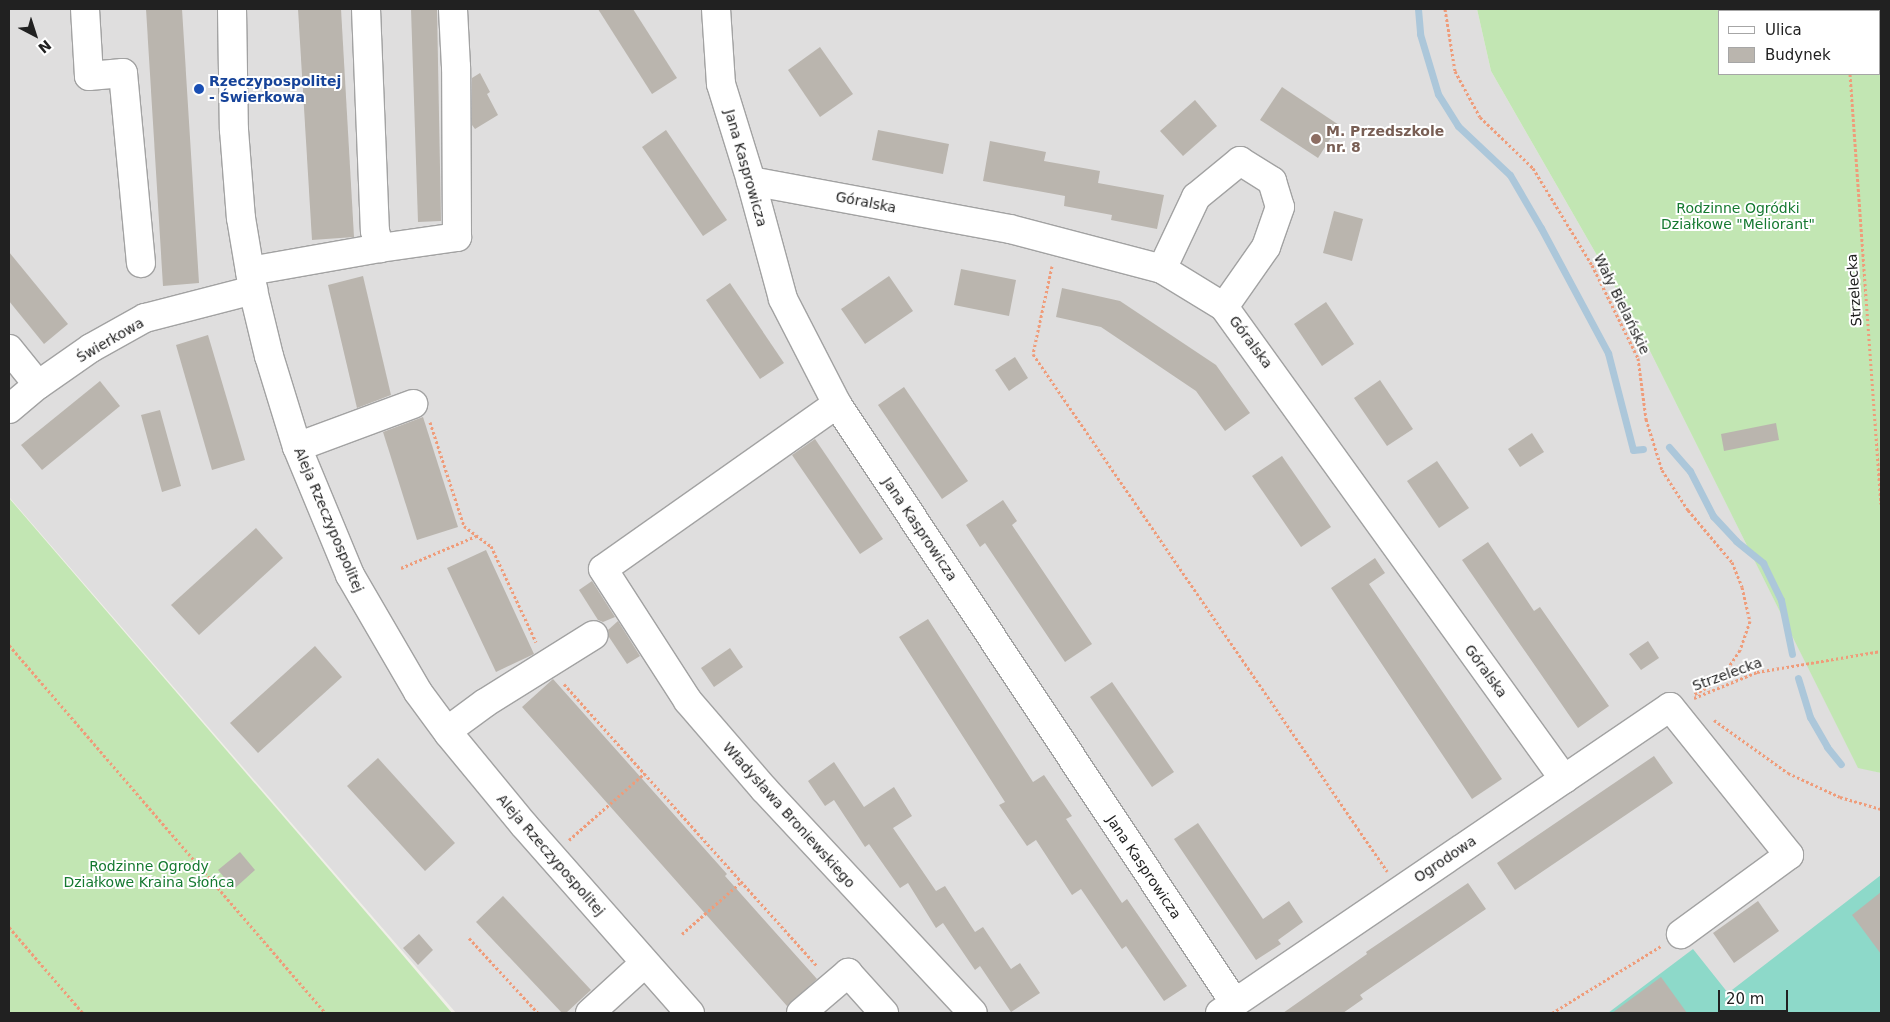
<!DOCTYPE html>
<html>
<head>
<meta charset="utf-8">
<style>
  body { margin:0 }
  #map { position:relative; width:1890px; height:1022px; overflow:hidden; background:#f0efe8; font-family:"DejaVu Sans",sans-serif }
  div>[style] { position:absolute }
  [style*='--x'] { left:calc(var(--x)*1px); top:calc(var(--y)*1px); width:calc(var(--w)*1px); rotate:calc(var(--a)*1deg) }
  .residential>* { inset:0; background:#dfdede }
  .grass>* { inset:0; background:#c2e6b3 }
  .pitch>* { inset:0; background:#8dd9c9 }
  .stream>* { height:7px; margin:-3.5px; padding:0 3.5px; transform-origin:3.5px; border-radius:3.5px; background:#acc7da }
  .building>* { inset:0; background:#bab5ae }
  .path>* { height:3px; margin-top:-1.5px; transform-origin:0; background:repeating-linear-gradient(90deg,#ef9c7a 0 2.5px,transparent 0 5px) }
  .roads { filter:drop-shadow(1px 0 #a2a2a2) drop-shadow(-1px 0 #a2a2a2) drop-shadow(0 1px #a2a2a2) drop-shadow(0 -1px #a2a2a2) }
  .minor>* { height:28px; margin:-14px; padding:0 14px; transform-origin:14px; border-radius:14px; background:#fff }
  .dots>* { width:14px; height:14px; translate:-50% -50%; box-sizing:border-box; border:2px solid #fff; border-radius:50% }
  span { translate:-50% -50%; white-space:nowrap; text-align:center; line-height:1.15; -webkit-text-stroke:4px #fff; paint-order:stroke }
  .transit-label { font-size:14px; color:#164399; font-weight:700 }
  .left { translate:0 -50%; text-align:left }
  .education-label { font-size:14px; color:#785e54; font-weight:700 }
  .street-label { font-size:14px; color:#212121 }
  .park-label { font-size:14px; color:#157930 }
  .frame { position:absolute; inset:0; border:10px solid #212121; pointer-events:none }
  .legend { position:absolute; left:1718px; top:10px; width:162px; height:65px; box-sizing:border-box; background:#fff; border:1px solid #a6a6a6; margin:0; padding:6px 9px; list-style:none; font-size:15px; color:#212121 }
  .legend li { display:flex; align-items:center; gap:10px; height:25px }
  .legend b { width:25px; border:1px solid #a6a6a6 }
  .north { position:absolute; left:10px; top:10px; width:50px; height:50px; -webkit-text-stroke:4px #fff; paint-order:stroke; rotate:140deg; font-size:14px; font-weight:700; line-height:20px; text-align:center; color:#212121 }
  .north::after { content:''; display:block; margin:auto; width:18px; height:22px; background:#212121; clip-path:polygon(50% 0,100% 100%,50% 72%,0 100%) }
  .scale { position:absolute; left:1718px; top:990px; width:70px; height:22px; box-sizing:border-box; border:2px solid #212121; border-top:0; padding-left:6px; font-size:15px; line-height:18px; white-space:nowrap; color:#212121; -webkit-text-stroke:4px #fff; paint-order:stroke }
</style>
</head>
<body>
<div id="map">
  <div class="residential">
    <div style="clip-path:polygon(9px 9px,1477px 9px,1491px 71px,1637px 325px,1858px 767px,1881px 773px,1881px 1013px,456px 1013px,9px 497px)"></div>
  </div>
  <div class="grass">
    <div style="clip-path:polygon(evenodd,1477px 9px,1881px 9px,1881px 773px,1858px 768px,1637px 325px,1491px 71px,1477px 9px,1719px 11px,1879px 11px,1879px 74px,1719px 74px,1719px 11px)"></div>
    <div style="clip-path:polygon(9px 498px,389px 939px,452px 1013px,9px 1013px)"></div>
  </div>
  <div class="pitch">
    <div style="clip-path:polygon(1881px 875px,1881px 1013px,1608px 1013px,1693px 949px,1728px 993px)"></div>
  </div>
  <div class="stream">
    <div style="--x:1418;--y:9;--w:25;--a:85"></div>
    <div style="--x:1420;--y:34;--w:63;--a:73.3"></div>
    <div style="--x:1438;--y:94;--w:38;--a:58"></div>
    <div style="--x:1458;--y:126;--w:71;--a:43.3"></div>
    <div style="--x:1510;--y:175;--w:61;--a:59.7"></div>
    <div style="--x:1541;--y:228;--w:142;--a:61.8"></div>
    <div style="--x:1608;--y:353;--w:100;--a:75.5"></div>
    <div style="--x:1633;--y:450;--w:10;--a:-6"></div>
    <div style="--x:1669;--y:447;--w:32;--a:49"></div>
    <div style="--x:1690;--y:471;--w:51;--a:62.9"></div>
    <div style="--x:1713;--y:516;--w:34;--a:47"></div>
    <div style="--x:1736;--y:541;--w:35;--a:39"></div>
    <div style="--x:1763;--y:563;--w:41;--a:64.1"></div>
    <div style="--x:1781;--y:600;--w:55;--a:78.5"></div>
    <div style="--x:1798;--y:678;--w:41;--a:72.9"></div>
    <div style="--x:1810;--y:717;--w:34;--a:60"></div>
    <div style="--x:1827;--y:747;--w:22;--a:51"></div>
  </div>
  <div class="building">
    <div style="clip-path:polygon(146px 9px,182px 9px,199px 283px,163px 286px)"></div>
    <div style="clip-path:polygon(298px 9px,341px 9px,354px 237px,312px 240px)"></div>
    <div style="clip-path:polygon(411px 9px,437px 9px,441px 221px,418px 222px)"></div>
    <div style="clip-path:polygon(598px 9px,633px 9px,677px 78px,652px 94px)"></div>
    <div style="clip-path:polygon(820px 47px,853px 94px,820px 117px,788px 70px)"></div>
    <div style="clip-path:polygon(480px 73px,490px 92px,487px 94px,498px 115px,475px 129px,472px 125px,472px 78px)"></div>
    <div style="clip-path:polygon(1282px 87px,1339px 125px,1318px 158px,1260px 120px)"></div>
    <div style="clip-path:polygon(1195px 100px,1217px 126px,1183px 156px,1160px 131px)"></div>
    <div style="clip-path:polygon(666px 130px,727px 220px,703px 236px,642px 147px)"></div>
    <div style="clip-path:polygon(878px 130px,949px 144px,943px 174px,872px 160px)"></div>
    <div style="clip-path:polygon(990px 141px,1046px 152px,1044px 161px,1100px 171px,1098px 183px,1164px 195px,1157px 229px,1111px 220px,1112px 215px,1064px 206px,1065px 196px,983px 181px)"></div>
    <div style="clip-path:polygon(1334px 211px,1363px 219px,1352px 261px,1323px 253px)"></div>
    <div style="clip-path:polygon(9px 252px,68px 324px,44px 344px,9px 301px)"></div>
    <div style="clip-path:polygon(961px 269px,1016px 280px,1009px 316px,954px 305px)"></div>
    <div style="clip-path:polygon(363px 276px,391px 395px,357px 408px,328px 285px)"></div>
    <div style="clip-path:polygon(889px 276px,913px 311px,865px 344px,841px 309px)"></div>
    <div style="clip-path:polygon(730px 283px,784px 363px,760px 379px,706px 300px)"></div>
    <div style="clip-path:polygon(1062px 288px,1120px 301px,1216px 365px,1250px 413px,1225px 431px,1196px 391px,1101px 327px,1056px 317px)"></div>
    <div style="clip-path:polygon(1326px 302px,1354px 344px,1322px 366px,1294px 324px)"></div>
    <div style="clip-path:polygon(208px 335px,245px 460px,212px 470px,176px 345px)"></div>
    <div style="clip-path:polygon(1015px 357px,1028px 378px,1009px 391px,995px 370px)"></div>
    <div style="clip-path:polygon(1380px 380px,1413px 429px,1387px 446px,1354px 398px)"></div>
    <div style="clip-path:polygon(100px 381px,120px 406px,42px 470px,21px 445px)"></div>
    <div style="clip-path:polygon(904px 387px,968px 481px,942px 499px,878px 405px)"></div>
    <div style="clip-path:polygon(160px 410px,181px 486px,162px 492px,141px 415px)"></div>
    <div style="clip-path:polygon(423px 417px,458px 527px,417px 540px,383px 432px)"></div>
    <div style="clip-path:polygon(1776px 423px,1779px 440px,1724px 451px,1721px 434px)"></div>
    <div style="clip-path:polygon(1532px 433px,1544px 452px,1520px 467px,1508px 449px)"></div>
    <div style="clip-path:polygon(815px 439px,883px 539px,860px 554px,792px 455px)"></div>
    <div style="clip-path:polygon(1282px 456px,1331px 527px,1301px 547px,1252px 476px)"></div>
    <div style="clip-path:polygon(1437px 461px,1469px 508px,1439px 528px,1407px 481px)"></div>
    <div style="clip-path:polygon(1003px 500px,1017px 521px,1012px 525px,1092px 644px,1065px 662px,985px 543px,980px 547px,966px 525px)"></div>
    <div style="clip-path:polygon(256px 528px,283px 558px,199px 635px,171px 605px)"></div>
    <div style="clip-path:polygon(1488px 542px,1534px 611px,1540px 607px,1609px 706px,1578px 728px,1462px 560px)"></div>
    <div style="clip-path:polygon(486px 550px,534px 654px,496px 672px,447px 568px)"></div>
    <div style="clip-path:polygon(1375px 558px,1385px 573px,1369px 584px,1502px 779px,1472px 799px,1331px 588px)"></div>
    <div style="clip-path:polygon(592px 581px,615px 617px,603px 622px,598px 620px,579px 590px)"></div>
    <div style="clip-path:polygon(928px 619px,1033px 782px,1044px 775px,1072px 816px,1066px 819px,1122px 903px,1127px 899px,1187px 986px,1164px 1001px,1126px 946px,1122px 949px,1081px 889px,1072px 895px,1036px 840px,1027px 846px,999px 805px,1005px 802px,899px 637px)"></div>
    <div style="clip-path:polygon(618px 621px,640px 656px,627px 664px,609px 637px,608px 630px)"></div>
    <div style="clip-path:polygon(1648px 641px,1659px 658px,1641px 670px,1629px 654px)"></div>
    <div style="clip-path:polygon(315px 646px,342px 677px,258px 753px,230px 723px)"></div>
    <div style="clip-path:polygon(730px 648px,743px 667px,714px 687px,701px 668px)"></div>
    <div style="clip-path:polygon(553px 679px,727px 874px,725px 876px,817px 979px,787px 1006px,522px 707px)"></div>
    <div style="clip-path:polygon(1112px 682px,1174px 772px,1152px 787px,1090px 697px)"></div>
    <div style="clip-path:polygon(1654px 756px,1673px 783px,1515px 890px,1497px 863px)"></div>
    <div style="clip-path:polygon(378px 758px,455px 843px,425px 871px,347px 786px)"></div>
    <div style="clip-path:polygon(834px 762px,864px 807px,894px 787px,912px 816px,893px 828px,936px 891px,945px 886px,975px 932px,983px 927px,1011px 969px,1020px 963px,1040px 993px,1011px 1012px,980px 966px,975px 970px,943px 923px,936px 928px,908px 883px,900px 888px,869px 844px,865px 847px,834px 800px,825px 806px,808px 781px)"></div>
    <div style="clip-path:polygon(1198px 823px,1263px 919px,1289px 901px,1303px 922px,1278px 940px,1281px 944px,1256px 960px,1174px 839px)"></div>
    <div style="clip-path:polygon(240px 852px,255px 870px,234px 889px,218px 870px)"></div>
    <div style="clip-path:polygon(1468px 883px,1486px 909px,1360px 995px,1363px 999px,1343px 1013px,1283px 1013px,1367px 954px,1366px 952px)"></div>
    <div style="clip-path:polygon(1881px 892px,1881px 954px,1852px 915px)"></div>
    <div style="clip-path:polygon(503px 896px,591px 990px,566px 1013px,562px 1013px,476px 922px)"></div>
    <div style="clip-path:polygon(1758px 901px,1779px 931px,1734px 963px,1713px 933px)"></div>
    <div style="clip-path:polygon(419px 934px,433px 950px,418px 965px,403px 948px)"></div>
    <div style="clip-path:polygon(1661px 977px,1687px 1013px,1612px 1013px)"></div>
  </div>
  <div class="path">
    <div style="--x:1445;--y:9;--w:63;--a:80.8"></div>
    <div style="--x:1455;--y:71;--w:52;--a:61.5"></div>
    <div style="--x:1480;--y:117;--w:74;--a:43.9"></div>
    <div style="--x:1533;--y:168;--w:114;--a:58.7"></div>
    <div style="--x:1592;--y:265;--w:104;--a:63.7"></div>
    <div style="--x:1638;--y:358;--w:62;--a:82.5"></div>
    <div style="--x:1646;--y:419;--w:53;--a:72.6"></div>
    <div style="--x:1662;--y:470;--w:48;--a:57"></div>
    <div style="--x:1688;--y:510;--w:68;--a:49.8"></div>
    <div style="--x:1732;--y:562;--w:27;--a:68"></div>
    <div style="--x:1742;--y:587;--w:35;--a:77"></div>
    <div style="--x:1750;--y:621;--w:31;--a:109"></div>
    <div style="--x:1740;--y:650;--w:37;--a:124"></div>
    <div style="--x:1719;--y:681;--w:30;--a:152"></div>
    <div style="--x:1845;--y:9;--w:2;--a:63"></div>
    <div style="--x:1850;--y:74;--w:431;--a:85.9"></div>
    <div style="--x:1052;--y:266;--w:90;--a:102.2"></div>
    <div style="--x:1033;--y:354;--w:627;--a:55.6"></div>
    <div style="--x:430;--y:422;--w:109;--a:71.9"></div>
    <div style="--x:464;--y:526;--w:34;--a:37"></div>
    <div style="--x:491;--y:546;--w:106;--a:64.9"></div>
    <div style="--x:401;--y:568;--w:82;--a:-23.1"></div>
    <div style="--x:9;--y:645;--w:485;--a:49.3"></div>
    <div style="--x:564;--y:684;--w:379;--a:48.1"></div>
    <div style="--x:1694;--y:698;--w:68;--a:-22.4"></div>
    <div style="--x:1757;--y:672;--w:126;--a:-9.6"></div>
    <div style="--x:1714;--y:720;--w:91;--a:35.6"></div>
    <div style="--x:1788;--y:773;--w:57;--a:24.8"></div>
    <div style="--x:1840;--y:797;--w:43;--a:16.3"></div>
    <div style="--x:569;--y:840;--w:101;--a:-41.4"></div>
    <div style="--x:9;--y:927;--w:113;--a:49.3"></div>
    <div style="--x:682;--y:934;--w:79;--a:-41.4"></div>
    <div style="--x:469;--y:938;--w:102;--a:47.4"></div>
    <div style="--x:1552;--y:1013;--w:128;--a:-31.6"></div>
  </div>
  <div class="roads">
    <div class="minor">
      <div style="--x:85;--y:9;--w:67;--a:86.6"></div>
      <div style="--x:89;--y:76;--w:34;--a:-5"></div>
      <div style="--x:123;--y:73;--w:191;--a:84.6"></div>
      <div style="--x:232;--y:9;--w:121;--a:89.1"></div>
      <div style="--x:234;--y:130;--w:88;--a:85.5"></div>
      <div style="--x:241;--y:218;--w:73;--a:80.5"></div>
      <div style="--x:253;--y:290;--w:68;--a:76.4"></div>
      <div style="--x:269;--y:356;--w:95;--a:72.9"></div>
      <div style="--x:297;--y:447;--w:139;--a:67.5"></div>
      <div style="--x:350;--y:575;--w:135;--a:59.8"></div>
      <div style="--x:418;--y:692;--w:52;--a:53.6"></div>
      <div style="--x:449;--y:734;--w:118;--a:50.5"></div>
      <div style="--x:524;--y:825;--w:251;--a:48.6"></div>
      <div style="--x:366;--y:9;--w:222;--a:87.7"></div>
      <div style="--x:375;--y:231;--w:18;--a:74"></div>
      <div style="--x:716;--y:9;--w:75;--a:86.2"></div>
      <div style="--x:721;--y:84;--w:102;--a:72.8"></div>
      <div style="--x:751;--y:181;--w:122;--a:74.8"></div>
      <div style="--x:783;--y:299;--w:118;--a:62.8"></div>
      <div style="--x:837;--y:404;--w:718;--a:56.42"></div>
      <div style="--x:751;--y:181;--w:263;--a:10.5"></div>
      <div style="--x:1010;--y:229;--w:157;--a:14.7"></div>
      <div style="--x:1162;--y:269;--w:73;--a:31.5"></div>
      <div style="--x:1224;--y:307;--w:582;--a:54.23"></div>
      <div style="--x:1162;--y:269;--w:80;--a:-64.7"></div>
      <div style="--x:1196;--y:197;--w:57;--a:-39.3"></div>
      <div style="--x:1240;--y:161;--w:38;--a:32"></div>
      <div style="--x:1272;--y:181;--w:27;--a:73"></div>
      <div style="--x:1280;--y:207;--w:42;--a:109.3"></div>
      <div style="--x:1266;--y:247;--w:73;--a:125"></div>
      <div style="--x:250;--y:271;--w:132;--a:-10"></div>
      <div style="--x:380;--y:248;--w:78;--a:-8.1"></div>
      <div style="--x:457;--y:237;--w:170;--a:-90.3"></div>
      <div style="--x:456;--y:67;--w:58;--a:-93"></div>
      <div style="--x:9;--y:349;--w:46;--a:51.1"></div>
      <div style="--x:837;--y:404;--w:286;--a:144.8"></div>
      <div style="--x:603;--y:569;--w:157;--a:57.2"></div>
      <div style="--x:688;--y:701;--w:116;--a:49.2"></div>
      <div style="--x:764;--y:789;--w:306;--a:47"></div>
      <div style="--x:9;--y:409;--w:38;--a:-40"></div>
      <div style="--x:38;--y:385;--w:65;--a:-34.9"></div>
      <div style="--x:91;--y:348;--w:62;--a:-29.1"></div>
      <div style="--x:145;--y:318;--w:112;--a:-14.5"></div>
      <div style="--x:297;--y:447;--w:124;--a:-20.3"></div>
      <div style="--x:447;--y:731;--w:47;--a:-36.4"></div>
      <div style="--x:485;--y:703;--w:128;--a:-32"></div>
      <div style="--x:590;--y:1013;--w:74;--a:-42.3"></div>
      <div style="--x:801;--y:1013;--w:62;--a:-40.4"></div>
      <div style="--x:848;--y:973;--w:54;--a:48"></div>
      <div style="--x:1220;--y:1013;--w:544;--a:-34.22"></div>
      <div style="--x:1670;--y:707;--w:190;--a:51.2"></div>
      <div style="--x:1789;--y:855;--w:134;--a:143.8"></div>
    </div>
  </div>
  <div class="dots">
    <div style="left:199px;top:89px;background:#1a4fb4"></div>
    <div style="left:1316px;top:139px;background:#8d6e63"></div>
  </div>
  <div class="transit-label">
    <span class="left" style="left:209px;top:89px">Rzeczypospolitej<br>- Świerkowa</span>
  </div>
  <div class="education-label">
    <span class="left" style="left:1326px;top:139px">M. Przedszkole<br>nr. 8</span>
  </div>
  <div class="street-label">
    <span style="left:746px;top:168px;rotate:74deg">Jana Kasprowicza</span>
    <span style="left:866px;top:202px;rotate:11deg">Góralska</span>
    <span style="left:1854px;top:290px;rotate:-94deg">Strzelecka</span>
    <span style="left:1622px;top:304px;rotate:64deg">Wały Bielańskie</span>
    <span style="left:110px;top:340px;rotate:-30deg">Świerkowa</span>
    <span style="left:1251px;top:342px;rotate:53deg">Góralska</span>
    <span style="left:329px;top:520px;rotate:67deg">Aleja Rzeczypospolitej</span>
    <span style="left:920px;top:529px;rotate:56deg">Jana Kasprowicza</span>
    <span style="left:1486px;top:671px;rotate:54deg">Góralska</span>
    <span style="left:1727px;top:674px;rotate:-20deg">Strzelecka</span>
    <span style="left:789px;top:815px;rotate:48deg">Władysława Broniewskiego</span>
    <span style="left:551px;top:855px;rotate:49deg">Aleja Rzeczypospolitej</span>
    <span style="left:1445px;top:859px;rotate:-34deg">Ogrodowa</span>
    <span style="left:1144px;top:867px;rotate:56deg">Jana Kasprowicza</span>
  </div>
  <div class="park-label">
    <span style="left:1738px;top:216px">Rodzinne Ogródki<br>Działkowe "Meliorant"</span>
    <span style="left:149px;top:874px">Rodzinne Ogrody<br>Działkowe Kraina Słońca</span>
  </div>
  <div class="frame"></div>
  <ul class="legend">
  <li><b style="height:6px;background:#fff"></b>Ulica</li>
  <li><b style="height:14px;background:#bab5ae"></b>Budynek</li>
  </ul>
  <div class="north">N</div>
  <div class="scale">20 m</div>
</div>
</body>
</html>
